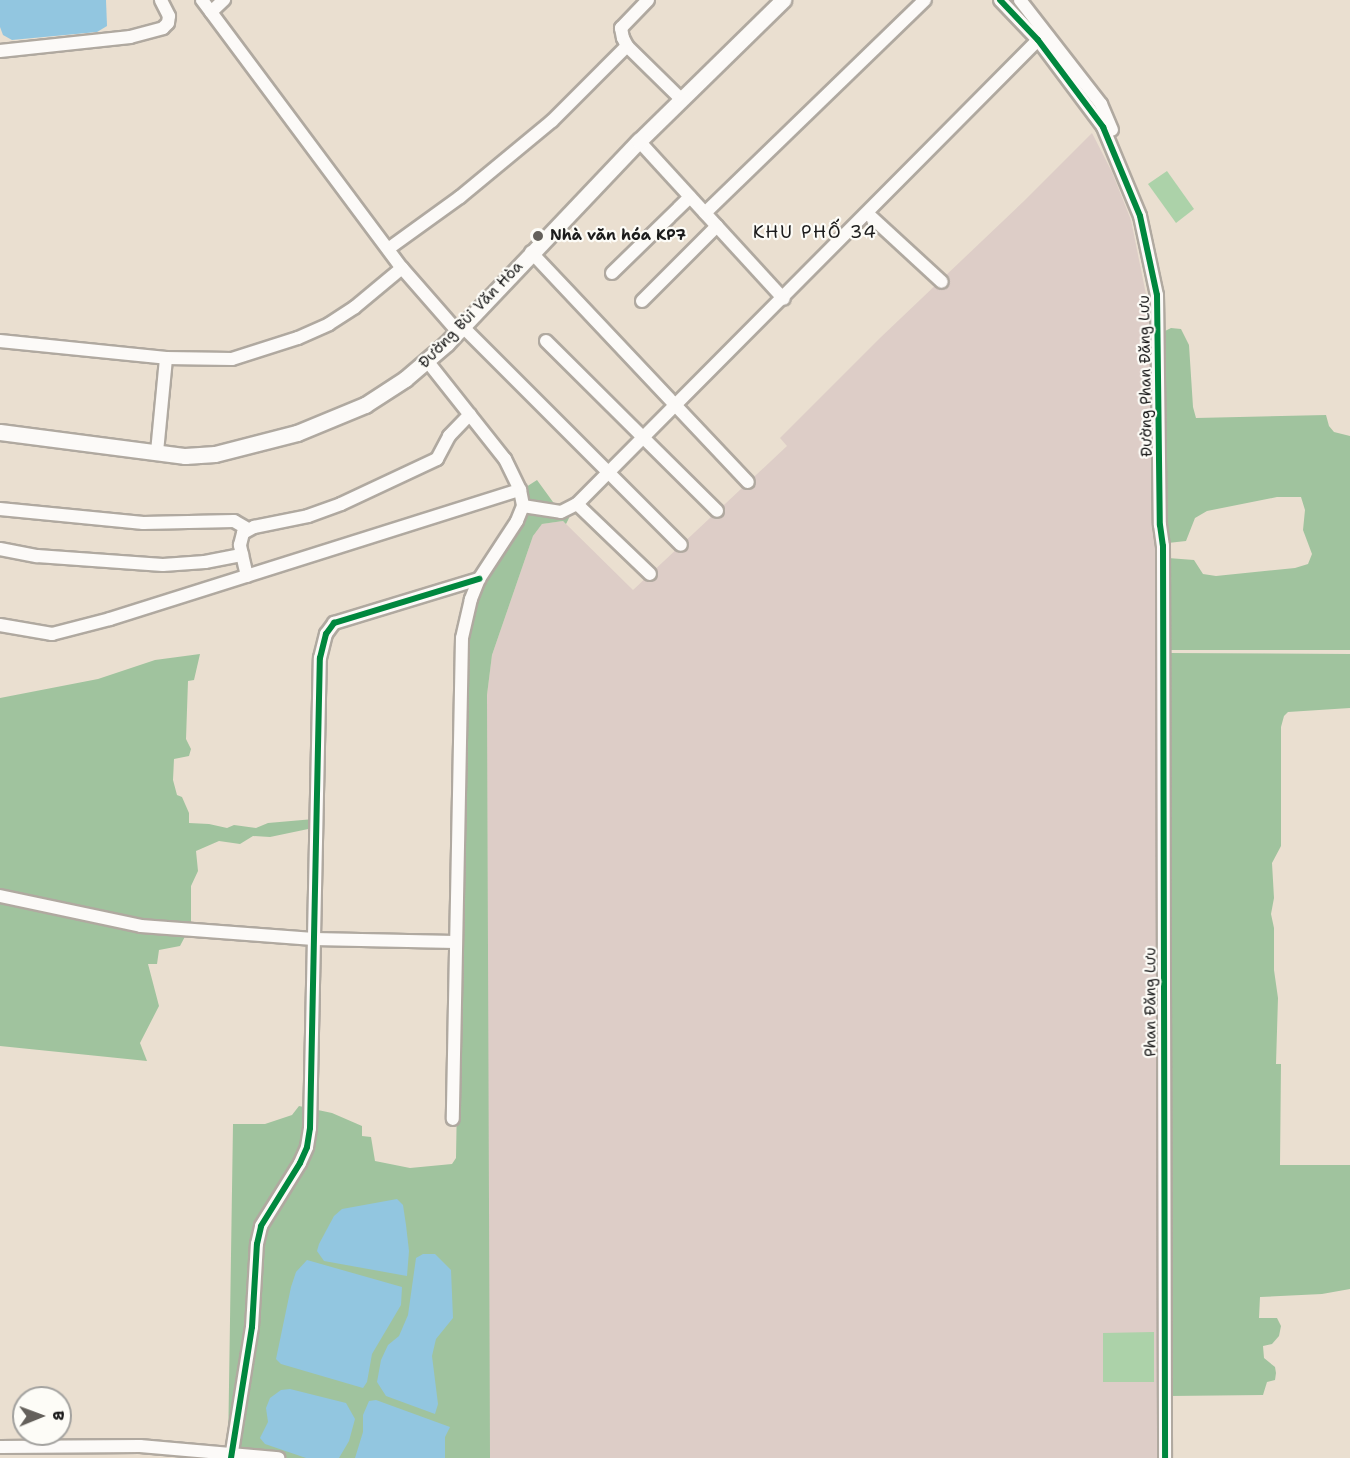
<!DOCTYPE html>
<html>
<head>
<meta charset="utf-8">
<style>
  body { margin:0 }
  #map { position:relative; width:1350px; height:1458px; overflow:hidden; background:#eadfd0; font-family:"Shantell Sans",sans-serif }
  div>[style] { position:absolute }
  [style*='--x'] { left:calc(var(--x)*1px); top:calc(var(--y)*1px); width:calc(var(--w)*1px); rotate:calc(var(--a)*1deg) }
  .industrial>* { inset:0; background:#ddcdc7 }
  .green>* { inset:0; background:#acd2a9 }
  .forest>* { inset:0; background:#a0c39e }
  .water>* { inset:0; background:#92c6e0 }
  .roads { filter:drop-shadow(2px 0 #b0a9a0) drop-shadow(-2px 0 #b0a9a0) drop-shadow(0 2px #b0a9a0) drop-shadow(0 -2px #b0a9a0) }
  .minor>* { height:12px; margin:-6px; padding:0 6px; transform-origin:6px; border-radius:6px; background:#fcfaf8 }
  .major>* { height:15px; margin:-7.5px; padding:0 7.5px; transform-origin:7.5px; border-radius:7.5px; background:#fcfaf8 }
  .cycleway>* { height:6px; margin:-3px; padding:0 3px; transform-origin:3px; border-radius:3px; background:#00873e }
  .dots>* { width:16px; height:16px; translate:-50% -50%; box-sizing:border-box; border:3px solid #fdfcf7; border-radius:50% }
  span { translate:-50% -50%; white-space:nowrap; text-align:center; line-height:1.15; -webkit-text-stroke:4.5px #fdfcf7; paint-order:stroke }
  .poi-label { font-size:15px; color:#1c1c1c; font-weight:700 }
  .left { translate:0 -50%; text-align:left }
  .street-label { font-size:15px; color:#1c1c1c }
  .quarter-label { font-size:18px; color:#1c1c1c; letter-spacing:1.5px }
  .north { position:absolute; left:12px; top:1386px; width:60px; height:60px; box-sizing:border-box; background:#fdfcf7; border:2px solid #a3a29f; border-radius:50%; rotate:89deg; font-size:16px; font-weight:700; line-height:24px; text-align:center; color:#1c1c1c }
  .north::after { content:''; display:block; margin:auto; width:21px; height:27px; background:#64605b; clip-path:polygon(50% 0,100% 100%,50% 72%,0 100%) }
</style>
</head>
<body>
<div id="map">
  <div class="industrial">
    <div style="clip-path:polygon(1092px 133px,1112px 172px,1131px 220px,1156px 344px,1160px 1458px,489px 1458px,487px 695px,492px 655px,533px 536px,542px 524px,563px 521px,633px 590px,787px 446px,780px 438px,880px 338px,1024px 201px)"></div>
  </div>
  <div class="green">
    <div style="clip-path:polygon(1167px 171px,1194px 209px,1176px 223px,1148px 184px)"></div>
    <div style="clip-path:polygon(1154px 1332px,1154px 1382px,1103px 1382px,1103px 1333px)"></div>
  </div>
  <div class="forest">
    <div style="clip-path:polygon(1171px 328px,1181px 329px,1189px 345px,1193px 407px,1196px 418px,1326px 415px,1329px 426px,1334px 432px,1350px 436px,1350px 650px,1167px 650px,1168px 558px,1194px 560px,1203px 574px,1216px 576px,1295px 568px,1308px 564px,1312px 554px,1303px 530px,1305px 510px,1301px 497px,1277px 497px,1207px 511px,1195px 518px,1186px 541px,1168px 543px,1165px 331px)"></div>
    <div style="clip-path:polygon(537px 480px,553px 502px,558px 514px,570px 513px,569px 518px,566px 524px,563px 521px,542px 524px,533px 536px,492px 655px,487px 695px,490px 1458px,287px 1458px,277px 1454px,228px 1451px,233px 1124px,265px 1124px,292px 1115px,299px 1106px,332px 1113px,362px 1126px,362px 1136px,371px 1137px,375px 1161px,410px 1168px,452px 1164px,456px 1158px,465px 638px,482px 581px,520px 522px,523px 489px)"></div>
    <div style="clip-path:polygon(1167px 653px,1350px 654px,1350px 708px,1288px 712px,1284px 716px,1281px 727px,1281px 846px,1272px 863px,1274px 898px,1271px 914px,1274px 928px,1274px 970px,1278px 998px,1276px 1064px,1281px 1064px,1280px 1165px,1350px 1165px,1350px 1289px,1322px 1294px,1260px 1297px,1259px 1318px,1277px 1318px,1281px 1326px,1279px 1336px,1272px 1344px,1263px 1346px,1264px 1358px,1275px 1367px,1276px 1373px,1275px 1380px,1267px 1382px,1263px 1395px,1170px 1396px)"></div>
    <div style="clip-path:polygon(200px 654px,194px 680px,188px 681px,186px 739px,191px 749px,189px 756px,174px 759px,173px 780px,177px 795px,182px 797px,189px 813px,189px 823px,209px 824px,227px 828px,234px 825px,256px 828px,268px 823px,314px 819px,313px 828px,270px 837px,253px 836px,240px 844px,219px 841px,196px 851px,198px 871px,191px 886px,191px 925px,180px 946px,159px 950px,157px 964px,148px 964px,159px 1006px,140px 1043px,147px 1061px,0 1046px,0 698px,98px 679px,155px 660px)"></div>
  </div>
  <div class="water">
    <div style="clip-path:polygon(0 0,106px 0,107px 26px,97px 32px,12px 40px,3px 35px,0 27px)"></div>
    <div style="clip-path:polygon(397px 1199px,403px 1205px,406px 1225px,409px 1251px,407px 1276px,324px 1261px,317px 1251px,319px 1244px,334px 1216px,342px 1209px)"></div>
    <div style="clip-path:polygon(423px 1254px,435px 1254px,451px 1270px,453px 1318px,436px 1339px,432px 1356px,438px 1404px,435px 1414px,386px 1396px,377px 1382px,381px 1360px,388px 1345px,399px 1336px,408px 1315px,416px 1258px)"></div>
    <div style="clip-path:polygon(307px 1260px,402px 1287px,401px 1305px,372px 1354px,367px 1382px,363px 1388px,281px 1364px,276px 1359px,291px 1287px,296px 1272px)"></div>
    <div style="clip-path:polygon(290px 1389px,346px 1403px,355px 1419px,349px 1441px,339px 1458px,306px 1458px,265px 1444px,260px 1438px,268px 1422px,266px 1408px,270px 1398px,281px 1390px)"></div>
    <div style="clip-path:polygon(376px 1400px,450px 1427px,445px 1437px,445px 1458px,355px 1458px,363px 1432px,363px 1415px,369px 1401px)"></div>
  </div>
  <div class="roads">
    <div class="minor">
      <div style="--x:202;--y:0;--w:334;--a:53.3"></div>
      <div style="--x:402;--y:268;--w:85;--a:48.8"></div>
      <div style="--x:648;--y:0;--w:39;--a:134"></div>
      <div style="--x:621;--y:28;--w:10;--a:79"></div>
      <div style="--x:623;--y:38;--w:9;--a:63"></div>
      <div style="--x:627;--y:46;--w:76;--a:44.5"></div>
      <div style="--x:1000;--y:0;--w:55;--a:46.5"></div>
      <div style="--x:1038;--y:40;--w:109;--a:53.2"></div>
      <div style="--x:1103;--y:127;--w:96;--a:67.4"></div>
      <div style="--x:1140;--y:216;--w:81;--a:77.9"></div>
      <div style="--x:1157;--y:295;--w:230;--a:89.3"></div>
      <div style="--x:1160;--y:525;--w:21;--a:82"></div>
      <div style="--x:1163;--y:546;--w:912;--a:89.87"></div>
      <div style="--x:1020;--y:0;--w:132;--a:52.1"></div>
      <div style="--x:1101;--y:104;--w:28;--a:67"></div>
      <div style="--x:211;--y:12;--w:18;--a:-43"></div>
      <div style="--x:0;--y:51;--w:131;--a:-6.1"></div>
      <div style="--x:130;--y:37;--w:34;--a:-15"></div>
      <div style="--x:163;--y:28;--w:7;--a:-45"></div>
      <div style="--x:168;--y:23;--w:7;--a:-82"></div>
      <div style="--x:169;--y:16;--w:18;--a:-117"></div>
      <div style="--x:639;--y:141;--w:214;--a:47.5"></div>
      <div style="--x:705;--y:213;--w:306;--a:-44.1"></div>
      <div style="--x:868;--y:214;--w:100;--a:42.6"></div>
      <div style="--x:388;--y:249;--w:89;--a:-35.8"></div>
      <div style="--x:460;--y:197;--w:119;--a:-39.6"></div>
      <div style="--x:552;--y:121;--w:106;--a:-45"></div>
      <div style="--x:531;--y:252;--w:316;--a:46.7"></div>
      <div style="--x:612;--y:273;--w:109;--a:-44.3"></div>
      <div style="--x:642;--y:301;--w:106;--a:-45"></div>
      <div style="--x:463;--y:327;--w:308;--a:45"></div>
      <div style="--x:0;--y:341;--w:167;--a:5.8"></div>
      <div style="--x:166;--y:358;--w:66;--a:0.9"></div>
      <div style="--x:232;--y:359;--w:69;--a:-17.7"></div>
      <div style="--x:298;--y:338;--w:34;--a:-24"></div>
      <div style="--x:329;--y:324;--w:31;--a:-33"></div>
      <div style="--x:355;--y:307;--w:61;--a:-39.7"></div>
      <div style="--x:546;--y:341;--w:241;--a:44.8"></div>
      <div style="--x:428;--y:362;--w:124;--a:51.6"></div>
      <div style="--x:505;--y:459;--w:34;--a:64"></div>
      <div style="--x:520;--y:490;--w:16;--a:79"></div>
      <div style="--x:523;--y:506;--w:16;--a:112"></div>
      <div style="--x:517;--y:521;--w:69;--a:123.2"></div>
      <div style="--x:479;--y:579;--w:22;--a:112"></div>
      <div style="--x:471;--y:599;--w:40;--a:103"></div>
      <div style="--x:462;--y:638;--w:481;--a:91.1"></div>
      <div style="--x:157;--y:452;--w:94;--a:-84.5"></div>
      <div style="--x:577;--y:504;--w:101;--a:43.8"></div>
      <div style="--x:523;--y:506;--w:38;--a:9"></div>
      <div style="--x:561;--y:512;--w:18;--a:-27"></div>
      <div style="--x:577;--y:504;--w:654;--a:-45.19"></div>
      <div style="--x:0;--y:509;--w:144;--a:5.6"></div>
      <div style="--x:143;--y:523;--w:91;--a:-1.3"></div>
      <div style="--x:234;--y:521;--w:16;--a:30"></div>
      <div style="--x:0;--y:549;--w:38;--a:11"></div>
      <div style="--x:37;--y:556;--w:126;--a:4.1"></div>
      <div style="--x:163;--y:565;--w:42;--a:-4.1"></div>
      <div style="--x:205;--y:562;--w:38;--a:-11"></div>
      <div style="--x:247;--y:576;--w:32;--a:-103"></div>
      <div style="--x:240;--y:545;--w:12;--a:-76"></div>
      <div style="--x:243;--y:533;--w:13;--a:-29"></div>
      <div style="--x:254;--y:527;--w:55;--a:-11.5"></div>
      <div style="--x:308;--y:516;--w:35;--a:-20"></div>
      <div style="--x:341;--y:504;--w:106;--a:-25.1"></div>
      <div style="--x:437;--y:459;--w:26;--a:-62"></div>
      <div style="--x:449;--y:436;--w:30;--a:-46"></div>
      <div style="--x:0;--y:625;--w:53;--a:9.8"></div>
      <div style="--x:52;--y:634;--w:60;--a:-14.5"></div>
      <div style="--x:110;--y:619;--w:430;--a:-17.5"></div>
      <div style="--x:0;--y:896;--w:144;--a:12"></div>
      <div style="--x:141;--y:926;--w:173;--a:4.3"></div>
      <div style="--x:314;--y:939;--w:141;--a:1.2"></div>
      <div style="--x:0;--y:1447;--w:140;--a:-0.4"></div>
      <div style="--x:140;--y:1446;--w:139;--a:5"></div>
      <div style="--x:231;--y:1458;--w:133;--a:-80.9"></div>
      <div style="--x:252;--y:1327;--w:83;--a:-86.6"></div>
      <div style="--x:257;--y:1244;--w:18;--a:-77"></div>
      <div style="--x:261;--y:1226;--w:74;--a:-58.2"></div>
      <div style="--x:300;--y:1163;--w:17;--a:-66"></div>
      <div style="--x:307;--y:1147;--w:19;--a:-81"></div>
      <div style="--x:310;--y:1128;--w:470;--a:-88.8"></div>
      <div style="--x:320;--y:658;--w:25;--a:-76"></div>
      <div style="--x:326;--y:634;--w:14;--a:-54"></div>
      <div style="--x:334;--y:623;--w:152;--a:-16.9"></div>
    </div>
    <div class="major">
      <div style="--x:0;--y:432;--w:187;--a:7.4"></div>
      <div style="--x:185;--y:456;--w:30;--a:-4"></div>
      <div style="--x:215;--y:454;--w:85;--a:-14.4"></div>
      <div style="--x:297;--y:433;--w:74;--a:-22.4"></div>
      <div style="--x:365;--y:405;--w:48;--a:-33"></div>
      <div style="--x:405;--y:379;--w:55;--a:-40.6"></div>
      <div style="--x:447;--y:343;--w:279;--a:-46.5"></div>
      <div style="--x:639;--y:141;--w:202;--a:-44.4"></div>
    </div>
  </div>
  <div class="cycleway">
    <div style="--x:1000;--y:0;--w:55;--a:46.5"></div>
    <div style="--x:1038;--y:40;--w:109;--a:53.2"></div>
    <div style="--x:1103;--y:127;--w:96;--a:67.4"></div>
    <div style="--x:1140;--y:216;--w:81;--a:77.9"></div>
    <div style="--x:1157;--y:295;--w:230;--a:89.3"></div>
    <div style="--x:1160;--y:525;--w:21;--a:82"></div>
    <div style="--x:1163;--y:546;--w:912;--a:89.87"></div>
    <div style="--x:231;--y:1458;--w:133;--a:-80.9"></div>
    <div style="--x:252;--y:1327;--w:83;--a:-86.6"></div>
    <div style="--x:257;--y:1244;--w:18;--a:-77"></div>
    <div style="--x:261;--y:1226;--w:74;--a:-58.2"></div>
    <div style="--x:300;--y:1163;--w:17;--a:-66"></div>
    <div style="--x:307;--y:1147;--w:19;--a:-81"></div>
    <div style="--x:310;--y:1128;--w:470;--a:-88.8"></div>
    <div style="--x:320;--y:658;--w:25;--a:-76"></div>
    <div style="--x:326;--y:634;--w:14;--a:-54"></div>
    <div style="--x:334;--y:623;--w:152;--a:-16.9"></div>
  </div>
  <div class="dots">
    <div style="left:538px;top:236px;background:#64605b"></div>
  </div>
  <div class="poi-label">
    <span class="left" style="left:550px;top:236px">Nhà văn hóa KP7</span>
  </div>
  <div class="street-label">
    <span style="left:471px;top:315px;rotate:-46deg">Đường Bùi Văn Hòa</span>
    <span style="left:1146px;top:376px;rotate:-91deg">Đường Phan Đăng Lưu</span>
    <span style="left:1151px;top:1002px;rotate:-90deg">Phan Đăng Lưu</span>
  </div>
  <div class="quarter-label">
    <span style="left:815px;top:232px">KHU PHỐ 34</span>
  </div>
  <div class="north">B</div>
</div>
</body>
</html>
